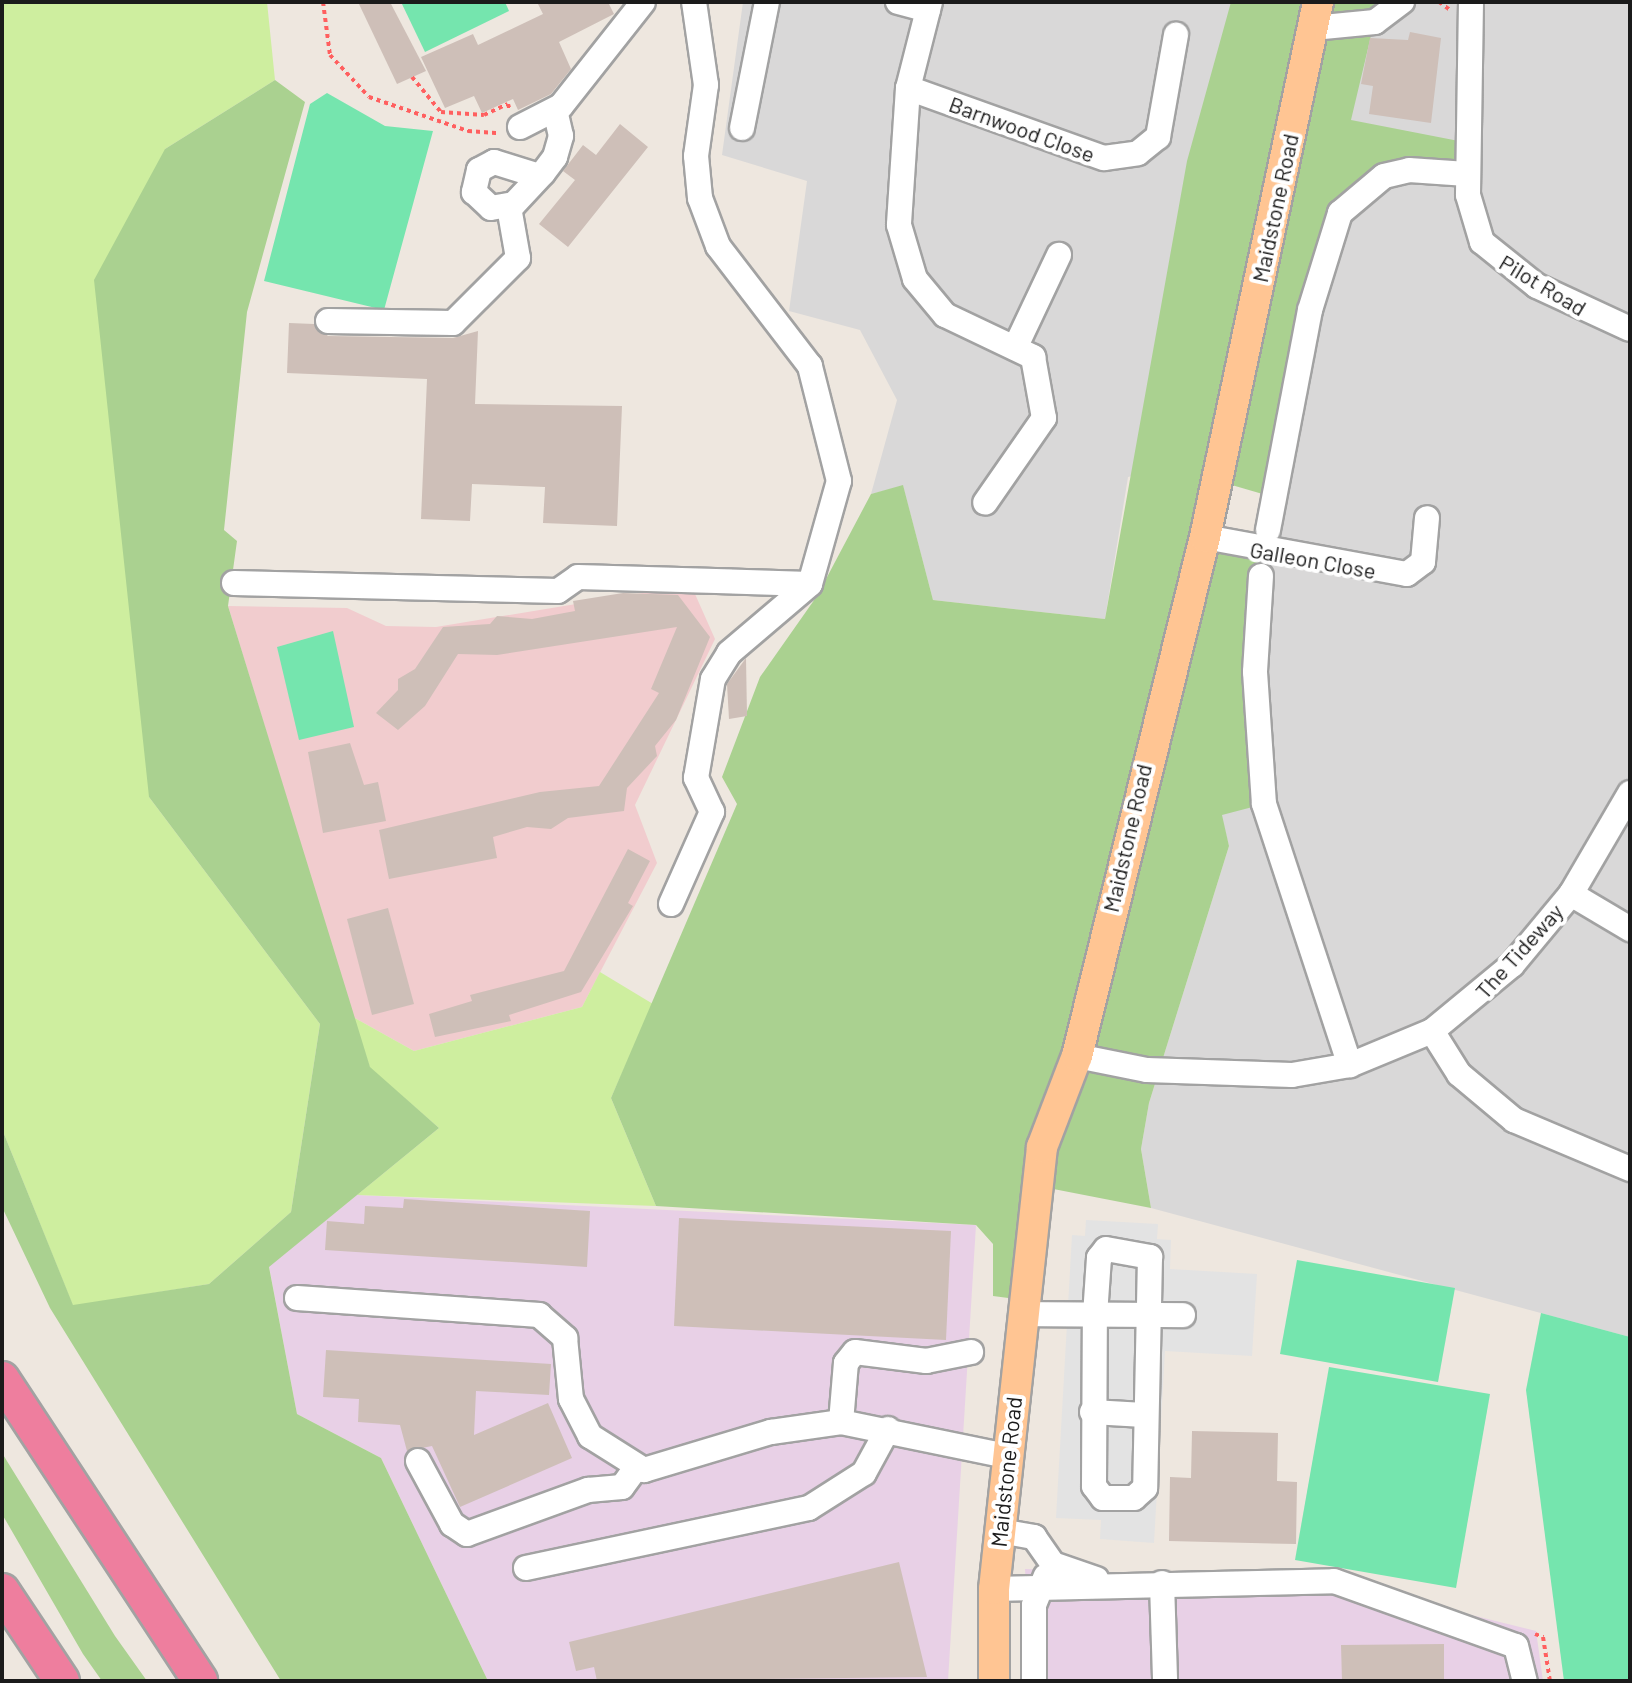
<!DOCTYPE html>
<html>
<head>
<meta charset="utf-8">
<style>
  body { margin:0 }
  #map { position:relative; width:1632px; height:1683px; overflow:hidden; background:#eee7df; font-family:Barlow,sans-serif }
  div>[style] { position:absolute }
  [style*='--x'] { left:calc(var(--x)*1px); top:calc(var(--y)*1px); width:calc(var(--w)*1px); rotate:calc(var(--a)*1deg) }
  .residential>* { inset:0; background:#d9d8d8 }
  .commercial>* { inset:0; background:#f1ccce }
  .industrial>* { inset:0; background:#e8d0e6 }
  .grass>* { inset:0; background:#ceee9f }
  .forest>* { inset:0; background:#aad190 }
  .pitch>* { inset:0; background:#75e5ae }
  .parking>* { inset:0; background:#e3e3e3 }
  .building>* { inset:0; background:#cebfb8 }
  .path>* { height:4px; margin-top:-2px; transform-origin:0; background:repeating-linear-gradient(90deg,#ff5f5f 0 4px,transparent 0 8px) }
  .roads { filter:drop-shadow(2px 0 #a2a2a2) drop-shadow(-2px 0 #a2a2a2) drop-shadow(0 2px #a2a2a2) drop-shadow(0 -2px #a2a2a2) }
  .minor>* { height:24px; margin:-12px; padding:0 12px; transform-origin:12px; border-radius:12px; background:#fff }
  .major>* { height:30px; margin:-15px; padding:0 15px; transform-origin:15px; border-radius:15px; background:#ffc593 }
  .highway>* { height:34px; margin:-17px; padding:0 17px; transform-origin:17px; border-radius:17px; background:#ee7e9e }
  span { translate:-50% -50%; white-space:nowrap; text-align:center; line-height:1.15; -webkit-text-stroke:8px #fff; paint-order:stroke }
  .street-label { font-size:22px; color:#1b1b1b }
  .frame { position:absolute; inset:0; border:4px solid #1b1b1b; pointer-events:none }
</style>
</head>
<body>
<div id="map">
  <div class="residential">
    <div style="clip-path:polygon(743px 2px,1630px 2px,1630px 1337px,1151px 1208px,1141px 1149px,1149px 1103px,1229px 846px,1221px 815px,1289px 438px,1128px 477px,1105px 619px,933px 600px,903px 486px,871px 494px,897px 400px,860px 330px,789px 311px,807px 181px,722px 155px)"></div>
  </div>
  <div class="commercial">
    <div style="clip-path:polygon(691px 585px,715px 639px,635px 805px,657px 863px,582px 1007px,414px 1051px,353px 1017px,228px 606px,347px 608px,386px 626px,436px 627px)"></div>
  </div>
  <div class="industrial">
    <div style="clip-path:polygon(357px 1195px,976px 1225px,948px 1681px,488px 1681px,381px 1458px,297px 1414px,269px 1266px)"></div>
    <div style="clip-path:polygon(1025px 1569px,1334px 1581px,1536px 1631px,1543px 1681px,1031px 1681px)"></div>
  </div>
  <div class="grass">
    <div style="clip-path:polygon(2px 2px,267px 2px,275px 80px,165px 149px,149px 797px,320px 1024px,291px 1212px,209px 1284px,73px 1306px,2px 1129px)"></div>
    <div style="clip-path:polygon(600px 972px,653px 1004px,611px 1098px,656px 1206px,357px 1195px,439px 1128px,370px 1068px,353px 1017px,414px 1051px,582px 1007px)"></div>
  </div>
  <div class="forest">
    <div style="clip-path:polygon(1231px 2px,1379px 2px,1351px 120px,1469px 143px,1467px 174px,1409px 170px,1340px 213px,1276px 498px,1218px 481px,1205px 537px,1259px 552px,1264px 804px,1222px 815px,1229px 846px,1149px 1103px,1141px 1149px,1151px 1208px,1038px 1186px,1024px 1300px,993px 1296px,993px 1244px,976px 1225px,656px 1206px,611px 1098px,737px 804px,722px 777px,760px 677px,817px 596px,871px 494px,903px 485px,933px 600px,1105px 619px,1187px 161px)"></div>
    <div style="clip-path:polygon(275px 80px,305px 102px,247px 312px,224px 530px,237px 541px,228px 606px,370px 1067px,439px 1128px,269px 1267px,297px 1414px,381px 1458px,488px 1681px,281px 1681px,50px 1308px,2px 1207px,2px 1129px,73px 1305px,209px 1284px,291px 1212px,320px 1024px,149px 797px,94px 280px,165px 149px)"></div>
    <div style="clip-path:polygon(2px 1453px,115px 1636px,147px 1681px,102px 1681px,83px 1654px,2px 1514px)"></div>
  </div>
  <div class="pitch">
    <div style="clip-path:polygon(401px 2px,505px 2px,509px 11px,425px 52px)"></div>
    <div style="clip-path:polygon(327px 93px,385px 126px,433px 131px,384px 310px,264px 281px,310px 104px)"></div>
    <div style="clip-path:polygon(333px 631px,354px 727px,299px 740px,277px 647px)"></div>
    <div style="clip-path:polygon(1297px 1260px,1455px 1288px,1438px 1382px,1280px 1354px)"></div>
    <div style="clip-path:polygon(1541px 1313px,1630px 1337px,1630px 1681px,1564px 1681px,1526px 1390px)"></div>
    <div style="clip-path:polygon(1329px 1367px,1490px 1394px,1456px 1588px,1295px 1560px)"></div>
  </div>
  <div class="parking">
    <div style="clip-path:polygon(1086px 1220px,1158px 1224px,1157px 1239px,1171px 1240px,1170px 1269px,1257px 1274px,1252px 1356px,1165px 1351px,1154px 1543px,1100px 1539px,1101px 1520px,1056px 1518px,1072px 1235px,1085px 1236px)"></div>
  </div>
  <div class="building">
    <div style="clip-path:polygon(358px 2px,390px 2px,426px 71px,397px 84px)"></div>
    <div style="clip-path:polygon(537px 2px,608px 2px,614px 14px,559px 42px,571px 69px,551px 94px,518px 110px,513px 99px,482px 113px,474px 96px,445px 108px,421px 57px,473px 34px,478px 45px,543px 14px)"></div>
    <div style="clip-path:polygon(1410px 32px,1441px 38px,1431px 123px,1369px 114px,1373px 86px,1361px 84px,1370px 38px,1408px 40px)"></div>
    <div style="clip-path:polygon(620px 124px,648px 147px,568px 247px,539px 224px,575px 180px,563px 171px,583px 145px,596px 155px)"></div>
    <div style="clip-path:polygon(289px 323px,314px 324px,328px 336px,453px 338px,478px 331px,475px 404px,622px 406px,617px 526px,543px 523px,545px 487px,472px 484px,470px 521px,421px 519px,427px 379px,287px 373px)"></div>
    <div style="clip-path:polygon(623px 593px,678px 595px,710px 637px,676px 720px,655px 746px,657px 756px,627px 788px,624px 811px,568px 818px,551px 829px,527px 827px,493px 837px,497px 858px,389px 879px,379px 830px,540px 792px,599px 786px,659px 693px,651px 689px,677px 627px,497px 655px,458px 654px,425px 706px,398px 730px,376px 713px,398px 690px,398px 679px,415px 669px,443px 627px,490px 624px,497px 616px,532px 619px,575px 611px,573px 601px)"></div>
    <div style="clip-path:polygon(746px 658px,747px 716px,729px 719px,727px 684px)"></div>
    <div style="clip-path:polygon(350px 743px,364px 785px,378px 782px,386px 821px,323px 833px,308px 752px)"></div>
    <div style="clip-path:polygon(628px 849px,650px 861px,628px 903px,633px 906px,581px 992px,509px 1015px,511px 1021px,435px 1037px,429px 1014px,472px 1001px,470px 995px,564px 971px)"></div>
    <div style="clip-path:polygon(388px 908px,414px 1004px,372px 1015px,347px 919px)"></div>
    <div style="clip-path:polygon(404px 1199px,590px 1211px,587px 1267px,325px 1250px,327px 1221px,364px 1224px,365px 1206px,403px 1208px)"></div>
    <div style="clip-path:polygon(679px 1218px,951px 1231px,946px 1340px,674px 1326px)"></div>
    <div style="clip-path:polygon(326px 1350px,551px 1364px,549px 1395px,476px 1391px,474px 1435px,548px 1403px,572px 1458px,460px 1507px,432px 1446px,407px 1451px,400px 1425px,358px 1422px,359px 1399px,323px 1397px)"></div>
    <div style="clip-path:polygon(1192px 1431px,1278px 1433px,1277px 1481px,1297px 1482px,1296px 1544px,1169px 1541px,1170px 1477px,1191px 1478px)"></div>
    <div style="clip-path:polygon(899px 1562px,927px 1677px,597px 1681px,594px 1667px,576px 1671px,569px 1642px)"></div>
    <div style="clip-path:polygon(1444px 1644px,1444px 1681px,1342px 1681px,1341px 1645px)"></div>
  </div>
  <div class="path">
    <div style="--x:323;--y:2;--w:53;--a:82.5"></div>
    <div style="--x:330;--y:55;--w:57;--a:47.1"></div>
    <div style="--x:369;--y:97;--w:105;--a:19"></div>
    <div style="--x:468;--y:131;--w:31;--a:4"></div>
    <div style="--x:1439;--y:2;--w:14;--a:36"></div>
    <div style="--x:412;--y:77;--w:45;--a:50.4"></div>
    <div style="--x:441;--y:112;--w:43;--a:4"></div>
    <div style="--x:484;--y:115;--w:26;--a:-25"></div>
    <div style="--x:508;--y:104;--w:7;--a:74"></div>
    <div style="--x:1535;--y:1634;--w:9;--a:21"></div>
    <div style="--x:1543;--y:1637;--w:45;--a:81"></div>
  </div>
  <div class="roads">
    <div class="minor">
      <div style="--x:898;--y:2;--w:31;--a:15"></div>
      <div style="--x:930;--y:2;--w:89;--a:104.3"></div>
      <div style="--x:908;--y:88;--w:137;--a:93.8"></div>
      <div style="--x:899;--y:225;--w:56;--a:73.5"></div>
      <div style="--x:915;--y:279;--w:47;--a:50.2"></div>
      <div style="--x:945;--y:315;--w:98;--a:25.5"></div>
      <div style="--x:1033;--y:357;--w:62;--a:79.8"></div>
      <div style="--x:1044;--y:418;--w:103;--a:124.8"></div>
      <div style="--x:1471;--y:2;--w:193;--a:90.9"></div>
      <div style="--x:1468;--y:195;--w:49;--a:73.4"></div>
      <div style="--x:1482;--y:242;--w:70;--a:38.7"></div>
      <div style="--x:1537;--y:286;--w:102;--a:24.8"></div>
      <div style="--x:1313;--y:28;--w:62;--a:-5.5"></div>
      <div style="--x:1375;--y:22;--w:34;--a:-37"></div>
      <div style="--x:908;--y:88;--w:208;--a:19.7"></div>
      <div style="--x:1104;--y:158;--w:34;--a:-8"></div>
      <div style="--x:1138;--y:153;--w:26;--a:-39"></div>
      <div style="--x:1158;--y:137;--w:104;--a:-80"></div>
      <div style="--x:520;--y:127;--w:46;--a:-27.1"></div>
      <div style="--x:561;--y:106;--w:132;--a:-51.7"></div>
      <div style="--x:742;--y:128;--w:128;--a:-78.8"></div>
      <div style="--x:539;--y:176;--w:47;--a:-162.7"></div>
      <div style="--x:494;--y:162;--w:17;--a:152"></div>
      <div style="--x:479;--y:170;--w:23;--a:103"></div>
      <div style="--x:474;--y:192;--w:23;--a:43"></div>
      <div style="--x:491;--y:208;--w:23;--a:-10"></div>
      <div style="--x:514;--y:204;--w:42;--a:-46.9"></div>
      <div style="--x:543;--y:173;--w:20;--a:-53"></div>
      <div style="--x:555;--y:157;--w:22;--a:-74"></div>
      <div style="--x:561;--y:136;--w:26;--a:-103"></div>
      <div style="--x:328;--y:321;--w:125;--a:0.9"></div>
      <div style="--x:453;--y:323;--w:92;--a:-45"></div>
      <div style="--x:518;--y:258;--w:52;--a:-100"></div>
      <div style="--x:1015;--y:348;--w:103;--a:-64.7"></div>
      <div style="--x:1268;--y:530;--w:224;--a:-79.2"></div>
      <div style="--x:1310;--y:310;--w:102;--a:-72.8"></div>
      <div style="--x:1340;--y:213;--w:57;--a:-40.1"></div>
      <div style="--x:1384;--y:176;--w:26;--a:-13"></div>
      <div style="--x:1409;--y:170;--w:58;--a:3.9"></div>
      <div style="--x:1205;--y:537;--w:205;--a:10.4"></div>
      <div style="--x:1407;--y:574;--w:20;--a:-37"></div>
      <div style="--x:1423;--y:562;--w:44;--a:-84.8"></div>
      <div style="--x:1261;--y:576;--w:96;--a:93.6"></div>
      <div style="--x:1255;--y:672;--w:132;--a:86.1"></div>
      <div style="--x:1264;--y:804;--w:275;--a:71.8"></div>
      <div style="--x:234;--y:583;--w:324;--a:1.4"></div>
      <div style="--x:558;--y:591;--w:24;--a:-35"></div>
      <div style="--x:578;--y:577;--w:232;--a:1.7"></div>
      <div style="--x:1571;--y:894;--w:69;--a:30.7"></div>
      <div style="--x:671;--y:904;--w:101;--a:-66"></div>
      <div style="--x:712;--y:812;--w:38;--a:-115"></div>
      <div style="--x:696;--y:778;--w:100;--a:-80.3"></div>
      <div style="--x:713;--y:679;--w:31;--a:-58"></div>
      <div style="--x:729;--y:653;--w:106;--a:-40.4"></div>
      <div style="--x:810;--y:584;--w:107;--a:-74.3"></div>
      <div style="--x:839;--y:481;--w:119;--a:-104.2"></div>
      <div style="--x:810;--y:366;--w:151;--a:-127.5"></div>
      <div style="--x:718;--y:246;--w:51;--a:-110.6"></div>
      <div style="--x:700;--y:198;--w:42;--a:-95.4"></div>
      <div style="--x:696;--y:156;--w:72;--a:-82"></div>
      <div style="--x:706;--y:85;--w:84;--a:-98.2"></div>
      <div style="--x:1432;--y:1031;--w:51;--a:57.9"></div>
      <div style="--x:1459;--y:1074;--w:72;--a:39.9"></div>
      <div style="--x:1514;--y:1120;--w:126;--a:22.9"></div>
      <div style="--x:1077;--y:1056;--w:71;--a:11.3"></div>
      <div style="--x:1147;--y:1070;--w:145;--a:2"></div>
      <div style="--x:1292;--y:1075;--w:59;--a:-9.8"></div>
      <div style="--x:1350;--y:1065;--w:89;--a:-22.5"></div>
      <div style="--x:1432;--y:1031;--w:104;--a:-39.5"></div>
      <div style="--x:1512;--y:965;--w:92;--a:-50.3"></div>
      <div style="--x:1571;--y:894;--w:117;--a:-59.7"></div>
      <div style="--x:1106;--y:1249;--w:45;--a:10.3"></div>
      <div style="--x:1150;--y:1257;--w:231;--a:91.2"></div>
      <div style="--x:1145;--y:1488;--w:15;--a:138"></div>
      <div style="--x:1134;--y:1498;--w:31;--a:180"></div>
      <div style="--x:1103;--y:1498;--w:15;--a:-127"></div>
      <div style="--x:1094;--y:1486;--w:171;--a:-89.7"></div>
      <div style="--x:1095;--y:1315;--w:57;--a:-86"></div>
      <div style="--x:1099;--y:1258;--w:11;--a:-52"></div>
      <div style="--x:297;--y:1298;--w:243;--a:4"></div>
      <div style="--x:539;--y:1315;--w:35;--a:41"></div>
      <div style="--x:565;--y:1338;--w:61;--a:84.4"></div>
      <div style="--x:571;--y:1399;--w:42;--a:62.8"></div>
      <div style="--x:590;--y:1436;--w:64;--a:32.2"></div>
      <div style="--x:644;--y:1470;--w:133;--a:-16.7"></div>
      <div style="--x:771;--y:1432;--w:71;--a:-8.1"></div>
      <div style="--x:841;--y:1422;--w:169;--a:11.6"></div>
      <div style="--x:1022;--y:1314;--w:161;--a:0.4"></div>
      <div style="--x:1092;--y:1412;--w:52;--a:3.3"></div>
      <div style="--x:841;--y:1422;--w:59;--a:-85.2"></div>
      <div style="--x:846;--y:1363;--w:14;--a:-51"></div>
      <div style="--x:855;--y:1352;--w:72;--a:7.2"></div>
      <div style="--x:926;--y:1361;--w:46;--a:-11.3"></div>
      <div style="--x:418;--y:1461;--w:72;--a:61.6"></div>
      <div style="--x:452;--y:1524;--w:18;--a:34"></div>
      <div style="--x:467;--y:1534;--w:129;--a:-20"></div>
      <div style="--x:588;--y:1490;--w:34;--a:-5"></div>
      <div style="--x:622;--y:1487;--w:24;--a:-54"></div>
      <div style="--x:1000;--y:1531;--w:35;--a:10"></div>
      <div style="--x:1034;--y:1537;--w:33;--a:55"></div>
      <div style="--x:1053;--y:1564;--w:46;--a:19.2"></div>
      <div style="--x:526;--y:1568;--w:289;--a:-12"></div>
      <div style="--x:809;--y:1508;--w:65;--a:-32.5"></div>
      <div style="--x:864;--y:1473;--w:50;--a:-61.4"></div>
      <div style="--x:1162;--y:1583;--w:98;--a:88.2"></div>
      <div style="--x:994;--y:1589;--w:340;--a:-1.3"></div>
      <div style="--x:1334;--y:1581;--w:193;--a:19.7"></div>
      <div style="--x:1516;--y:1646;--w:36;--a:76"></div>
      <div style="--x:1034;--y:1681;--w:76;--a:-90"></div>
      <div style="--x:1034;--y:1605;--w:31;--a:-68"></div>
    </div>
    <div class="major">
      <div style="--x:994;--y:1681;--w:92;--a:-90"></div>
      <div style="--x:994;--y:1589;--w:445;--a:-83.8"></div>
      <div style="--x:1042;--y:1147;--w:97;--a:-69"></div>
      <div style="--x:1077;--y:1056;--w:535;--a:-76.15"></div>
      <div style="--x:1205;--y:537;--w:547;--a:-78.07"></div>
    </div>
    <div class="highway">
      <div style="--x:2;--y:1379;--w:361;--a:56.7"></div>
      <div style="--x:2;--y:1591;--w:108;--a:56.3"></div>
    </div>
  </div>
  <div class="street-label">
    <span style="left:1022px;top:129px;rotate:20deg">Barnwood Close</span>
    <span style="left:1275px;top:208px;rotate:-78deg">Maidstone Road</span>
    <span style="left:1543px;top:285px;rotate:31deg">Pilot Road</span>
    <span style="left:1313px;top:560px;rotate:10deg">Galleon Close</span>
    <span style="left:1127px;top:838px;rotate:-77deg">Maidstone Road</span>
    <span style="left:1519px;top:951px;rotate:-48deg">The Tideway</span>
    <span style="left:1006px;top:1472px;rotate:-84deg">Maidstone Road</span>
  </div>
  <div class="frame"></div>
</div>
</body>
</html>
